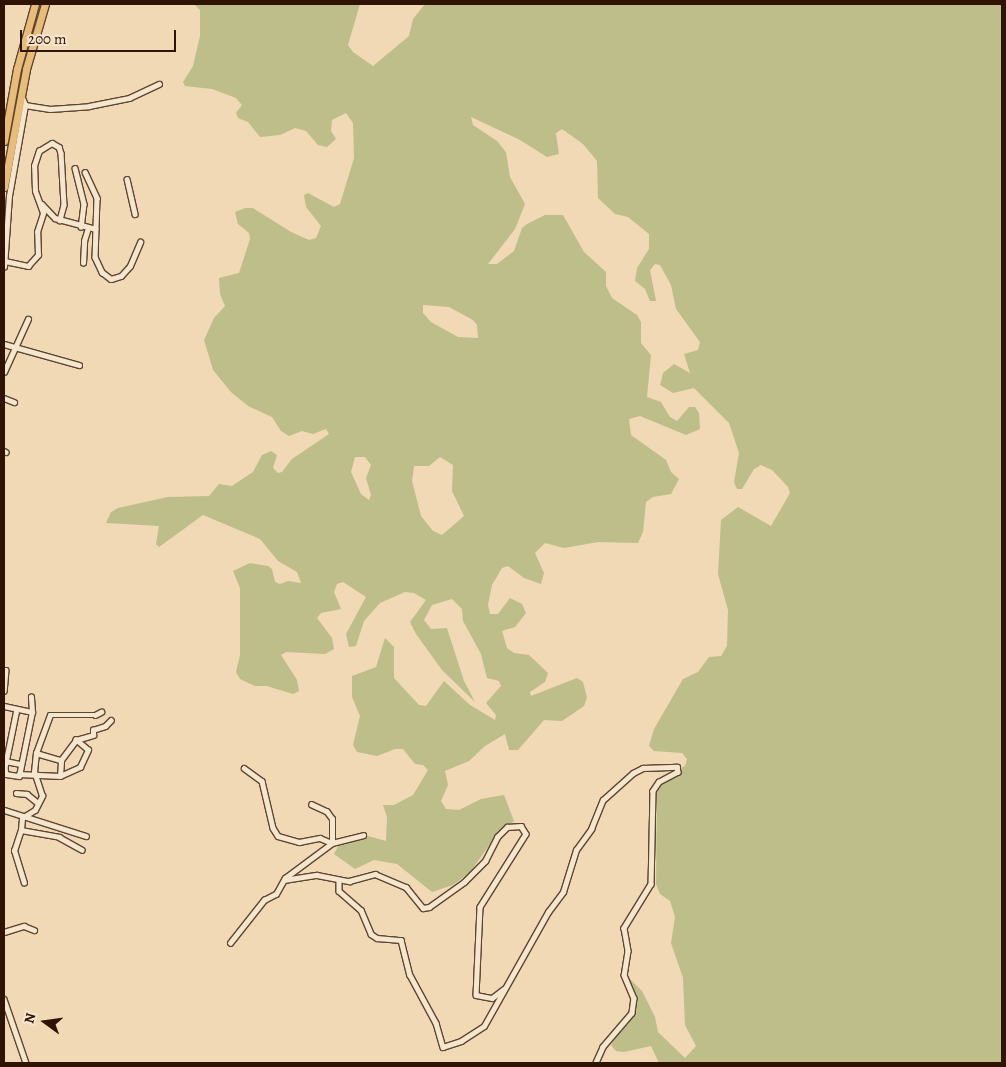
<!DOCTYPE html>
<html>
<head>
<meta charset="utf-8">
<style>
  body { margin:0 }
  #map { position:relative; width:1006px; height:1067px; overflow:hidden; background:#f0d9b4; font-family:Alegreya,serif }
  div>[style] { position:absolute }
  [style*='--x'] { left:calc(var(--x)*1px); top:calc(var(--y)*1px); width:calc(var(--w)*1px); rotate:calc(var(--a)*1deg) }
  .green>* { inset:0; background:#bdbe8a }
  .roads { filter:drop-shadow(1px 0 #5f4431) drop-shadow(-1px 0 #5f4431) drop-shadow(0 1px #5f4431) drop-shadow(0 -1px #5f4431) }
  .street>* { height:4.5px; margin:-2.25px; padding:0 2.25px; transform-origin:2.25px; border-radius:2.25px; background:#f5e6ce }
  .primary>* { height:7px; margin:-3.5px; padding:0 3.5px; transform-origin:3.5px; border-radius:3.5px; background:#e8bc7a }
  span { translate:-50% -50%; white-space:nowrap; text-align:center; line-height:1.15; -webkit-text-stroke:4.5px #f5e6ce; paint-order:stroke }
  .frame { position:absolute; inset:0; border:5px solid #2f1305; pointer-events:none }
  .north { position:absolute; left:20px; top:997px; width:50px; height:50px; -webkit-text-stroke:4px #f5e6ce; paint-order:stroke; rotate:284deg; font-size:14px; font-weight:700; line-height:20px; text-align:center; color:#2f1305 }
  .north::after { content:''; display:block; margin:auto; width:18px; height:22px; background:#2f1305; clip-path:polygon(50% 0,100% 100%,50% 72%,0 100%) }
  .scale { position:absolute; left:20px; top:30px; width:156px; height:22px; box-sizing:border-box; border:2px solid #2f1305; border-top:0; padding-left:6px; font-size:15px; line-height:18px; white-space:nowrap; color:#2f1305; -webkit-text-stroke:4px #f5e6ce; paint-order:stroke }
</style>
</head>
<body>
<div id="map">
  <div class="green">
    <div style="clip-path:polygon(evenodd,194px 4px,360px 4px,348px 45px,353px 52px,373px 66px,409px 36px,413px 19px,425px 4px,1002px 4px,1002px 1063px,659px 1063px,651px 1046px,624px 1052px,616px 1051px,611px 1045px,630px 1014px,629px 978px,642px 991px,655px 1017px,658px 1032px,685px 1058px,696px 1046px,685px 1025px,683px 978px,671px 943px,675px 917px,670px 901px,660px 894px,656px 884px,657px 784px,661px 777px,685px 766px,687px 759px,682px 753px,654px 751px,649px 746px,654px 729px,683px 679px,698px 672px,709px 657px,721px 656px,727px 646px,728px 610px,718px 574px,721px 520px,738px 507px,771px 526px,790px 493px,788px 487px,772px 470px,761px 465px,754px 469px,742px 489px,737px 489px,734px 482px,739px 453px,729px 423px,694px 388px,673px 393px,660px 385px,663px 373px,674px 364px,690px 373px,684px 354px,698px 350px,700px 342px,676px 309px,671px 285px,660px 265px,655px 264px,650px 270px,656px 301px,650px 301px,645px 289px,635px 281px,637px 268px,649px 249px,649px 234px,628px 217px,615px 214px,598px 198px,597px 161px,583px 144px,562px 129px,556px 133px,559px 154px,547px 157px,520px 140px,471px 117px,473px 125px,497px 141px,506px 152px,510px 177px,525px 204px,515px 229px,488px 264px,497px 264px,514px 251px,522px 228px,527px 224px,545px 215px,563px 215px,584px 252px,606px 272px,606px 286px,612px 298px,637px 315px,641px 322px,641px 343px,651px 355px,647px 397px,661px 402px,670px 417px,677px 421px,689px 407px,695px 407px,699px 413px,700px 429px,686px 435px,640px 416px,629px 419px,631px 435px,666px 460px,671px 472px,679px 479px,671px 494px,653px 497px,646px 502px,643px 532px,638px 543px,598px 542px,564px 548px,545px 543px,535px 553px,544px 573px,541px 584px,524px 578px,508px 566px,502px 568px,492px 585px,488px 605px,490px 614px,498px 614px,510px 598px,522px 604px,526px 613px,515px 627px,502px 631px,507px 648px,514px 653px,529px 655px,548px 673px,545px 682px,530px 692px,531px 696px,577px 678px,583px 682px,587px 698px,584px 706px,562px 721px,544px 720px,518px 750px,509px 750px,505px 734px,485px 746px,469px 761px,445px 771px,448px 785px,441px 801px,446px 809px,459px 810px,481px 799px,504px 795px,514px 821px,498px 833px,470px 872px,453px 885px,432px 892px,397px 864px,374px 860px,355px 869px,334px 854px,341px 841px,364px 835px,386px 841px,387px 817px,383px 805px,394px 805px,413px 795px,428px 770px,423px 765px,415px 764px,403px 749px,395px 749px,377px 756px,357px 752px,353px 745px,360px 716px,352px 697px,352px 676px,376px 667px,385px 638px,394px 647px,394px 678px,419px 705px,426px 706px,444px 681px,470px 705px,495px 720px,496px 715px,486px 703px,501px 686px,499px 681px,487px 678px,481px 654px,463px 621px,462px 609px,452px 599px,432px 605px,424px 620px,431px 629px,447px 628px,464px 681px,475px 702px,442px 670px,416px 634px,410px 622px,426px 600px,414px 593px,405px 592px,380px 603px,364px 621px,356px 646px,349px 647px,346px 634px,366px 597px,343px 582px,337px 584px,334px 592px,341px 609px,321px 613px,317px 618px,332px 638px,334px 649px,325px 654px,286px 652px,281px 655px,297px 680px,299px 691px,293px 694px,267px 686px,255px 686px,240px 679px,236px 672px,240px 655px,240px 588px,233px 571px,250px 563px,268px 566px,272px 569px,275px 582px,280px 584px,288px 581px,301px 583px,297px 572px,278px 561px,260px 539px,203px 515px,159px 547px,156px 544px,159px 526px,106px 523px,111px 512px,118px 508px,168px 497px,209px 496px,219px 484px,232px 486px,253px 472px,262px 455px,271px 451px,277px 455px,273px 468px,278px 473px,282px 472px,292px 459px,329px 434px,326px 429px,313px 434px,302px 431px,289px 436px,281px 431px,272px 417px,248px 406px,231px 392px,213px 370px,204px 340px,214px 318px,225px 306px,220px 294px,219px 278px,239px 273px,250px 239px,249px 233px,238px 224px,235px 212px,245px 208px,253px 208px,291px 232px,309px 240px,316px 238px,321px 226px,306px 207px,304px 195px,308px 193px,334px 207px,340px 204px,354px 158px,353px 123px,346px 113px,332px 120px,331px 131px,336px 139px,327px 147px,318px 145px,306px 131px,295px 128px,280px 135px,260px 137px,248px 122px,238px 118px,236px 113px,242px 105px,236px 98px,212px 89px,185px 86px,183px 82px,193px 66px,200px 36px,200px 10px,194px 4px,423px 305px,449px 307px,473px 320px,477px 325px,478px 338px,458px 337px,431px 322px,423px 313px,423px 305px,194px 4px,355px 457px,365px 457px,371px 465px,366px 478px,371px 495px,369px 500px,361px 494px,351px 472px,355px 457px,194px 4px,440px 457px,453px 465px,452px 491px,464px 516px,442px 535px,433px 531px,421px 516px,412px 481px,414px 466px,429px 466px,440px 457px)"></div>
  </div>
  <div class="roads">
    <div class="street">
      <div style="--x:25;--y:105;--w:25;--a:9"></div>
      <div style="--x:50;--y:109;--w:39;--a:-4"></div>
      <div style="--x:89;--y:106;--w:41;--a:-11.3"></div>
      <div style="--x:129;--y:98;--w:33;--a:-25"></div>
      <div style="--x:75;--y:168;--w:37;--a:76"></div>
      <div style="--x:84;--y:204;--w:23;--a:97"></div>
      <div style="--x:85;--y:172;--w:29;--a:65"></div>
      <div style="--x:97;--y:198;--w:59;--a:91.9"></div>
      <div style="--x:95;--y:257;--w:17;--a:65"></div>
      <div style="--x:102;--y:272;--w:11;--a:38"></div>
      <div style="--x:111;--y:279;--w:10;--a:-17"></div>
      <div style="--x:121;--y:276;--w:13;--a:-48"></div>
      <div style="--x:130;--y:266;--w:26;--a:-67"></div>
      <div style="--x:127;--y:179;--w:36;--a:77"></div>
      <div style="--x:42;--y:204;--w:19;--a:47"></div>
      <div style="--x:55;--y:218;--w:42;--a:15"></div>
      <div style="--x:5;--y:261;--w:24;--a:12"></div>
      <div style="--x:28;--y:266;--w:15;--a:-48"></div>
      <div style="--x:38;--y:255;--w:23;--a:-92"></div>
      <div style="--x:37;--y:232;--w:20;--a:-72"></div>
      <div style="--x:43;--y:213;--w:23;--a:-110"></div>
      <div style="--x:35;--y:191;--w:25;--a:-92"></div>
      <div style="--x:34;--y:166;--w:16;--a:-72"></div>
      <div style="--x:39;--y:151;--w:15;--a:-32"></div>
      <div style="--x:52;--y:143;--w:8;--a:30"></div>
      <div style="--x:59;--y:147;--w:6;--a:72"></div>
      <div style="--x:61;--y:153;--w:52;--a:86.7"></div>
      <div style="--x:64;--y:205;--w:16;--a:105"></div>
      <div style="--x:83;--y:263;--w:22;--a:-87"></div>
      <div style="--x:84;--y:241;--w:14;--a:-73"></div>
      <div style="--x:4;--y:267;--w:71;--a:-86"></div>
      <div style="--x:9;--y:196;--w:92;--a:-80"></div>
      <div style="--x:25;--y:105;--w:8;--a:-113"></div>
      <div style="--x:4;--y:344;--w:78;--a:15.6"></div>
      <div style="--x:4;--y:372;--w:58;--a:-65.6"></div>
      <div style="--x:4;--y:398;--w:11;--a:22"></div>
      <div style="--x:4;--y:451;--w:2;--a:27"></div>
      <div style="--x:4;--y:670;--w:2;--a:0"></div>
      <div style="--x:6;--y:670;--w:21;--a:95"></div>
      <div style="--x:4;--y:706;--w:29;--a:12"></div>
      <div style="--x:17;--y:709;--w:60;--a:101.5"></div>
      <div style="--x:5;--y:768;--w:6;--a:81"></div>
      <div style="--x:6;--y:774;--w:13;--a:9"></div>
      <div style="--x:19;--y:776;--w:65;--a:-78.5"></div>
      <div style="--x:32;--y:712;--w:15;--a:-94"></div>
      <div style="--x:36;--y:753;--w:26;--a:16"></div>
      <div style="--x:5;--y:761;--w:16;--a:11"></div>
      <div style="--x:244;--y:768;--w:22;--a:36"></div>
      <div style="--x:262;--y:781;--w:48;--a:76.8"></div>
      <div style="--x:273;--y:828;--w:9;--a:58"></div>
      <div style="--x:278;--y:836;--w:22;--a:16"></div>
      <div style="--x:299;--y:842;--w:21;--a:-11"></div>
      <div style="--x:320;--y:838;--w:13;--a:23"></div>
      <div style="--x:332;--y:843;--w:32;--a:-14"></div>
      <div style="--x:19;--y:774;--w:41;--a:2.8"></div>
      <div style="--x:60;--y:776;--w:22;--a:-24"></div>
      <div style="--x:80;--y:767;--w:19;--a:-65"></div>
      <div style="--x:88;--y:750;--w:16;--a:-140"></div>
      <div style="--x:60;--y:776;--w:16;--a:-86"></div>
      <div style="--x:61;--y:760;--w:25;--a:-53"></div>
      <div style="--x:76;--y:740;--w:18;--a:-16"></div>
      <div style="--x:93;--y:735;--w:5;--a:-90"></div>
      <div style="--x:93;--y:730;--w:13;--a:-18"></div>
      <div style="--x:105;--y:726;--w:8;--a:-45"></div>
      <div style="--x:16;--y:793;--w:11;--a:5"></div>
      <div style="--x:27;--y:794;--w:14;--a:39"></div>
      <div style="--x:4;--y:810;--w:86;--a:17.6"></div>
      <div style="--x:21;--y:830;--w:39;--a:10"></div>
      <div style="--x:59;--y:837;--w:26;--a:29"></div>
      <div style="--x:284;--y:880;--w:33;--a:-9"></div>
      <div style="--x:317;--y:875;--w:33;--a:11"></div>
      <div style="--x:349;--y:881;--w:27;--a:-15"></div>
      <div style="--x:375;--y:874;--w:34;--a:23"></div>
      <div style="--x:406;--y:887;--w:27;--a:51"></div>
      <div style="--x:423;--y:908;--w:6;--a:-9"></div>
      <div style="--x:429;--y:907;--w:43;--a:-35.5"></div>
      <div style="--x:464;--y:882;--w:30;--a:-45"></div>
      <div style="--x:485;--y:861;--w:27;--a:-63"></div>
      <div style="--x:497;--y:837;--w:14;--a:-45"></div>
      <div style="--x:507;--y:827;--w:14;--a:-4"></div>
      <div style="--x:521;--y:826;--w:9;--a:58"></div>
      <div style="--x:526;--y:834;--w:86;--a:122.2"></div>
      <div style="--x:480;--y:907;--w:88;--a:92.6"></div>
      <div style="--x:476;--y:995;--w:16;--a:11"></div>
      <div style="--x:492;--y:998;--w:15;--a:-37"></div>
      <div style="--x:339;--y:881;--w:10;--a:90"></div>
      <div style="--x:339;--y:891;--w:29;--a:41"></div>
      <div style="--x:361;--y:910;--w:26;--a:67"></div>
      <div style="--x:371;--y:934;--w:7;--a:34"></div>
      <div style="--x:377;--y:938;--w:24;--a:5"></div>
      <div style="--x:401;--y:940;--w:36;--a:76"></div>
      <div style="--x:410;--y:975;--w:55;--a:61.6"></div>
      <div style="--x:436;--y:1023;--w:25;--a:74"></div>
      <div style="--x:443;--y:1047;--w:19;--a:-18"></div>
      <div style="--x:461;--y:1041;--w:27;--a:-33"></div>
      <div style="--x:484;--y:1026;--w:131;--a:-60.7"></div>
      <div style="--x:548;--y:912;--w:25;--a:-53"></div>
      <div style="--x:563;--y:892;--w:44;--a:-72.8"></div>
      <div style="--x:576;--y:850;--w:26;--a:-54"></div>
      <div style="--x:591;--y:829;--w:31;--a:-68"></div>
      <div style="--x:603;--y:800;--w:40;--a:-42"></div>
      <div style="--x:633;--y:773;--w:11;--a:-27"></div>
      <div style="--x:643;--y:768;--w:34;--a:-2"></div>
      <div style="--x:677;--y:767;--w:5;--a:79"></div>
      <div style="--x:678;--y:772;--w:21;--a:152"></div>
      <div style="--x:659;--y:782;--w:11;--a:124"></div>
      <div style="--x:653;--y:791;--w:93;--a:91.2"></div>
      <div style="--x:651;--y:884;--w:52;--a:121.5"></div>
      <div style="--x:624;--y:928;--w:23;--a:80"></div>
      <div style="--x:628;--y:951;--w:24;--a:99"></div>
      <div style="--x:624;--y:975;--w:25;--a:67"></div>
      <div style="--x:634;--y:998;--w:15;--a:98"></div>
      <div style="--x:632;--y:1013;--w:45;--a:130.5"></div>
      <div style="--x:603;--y:1047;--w:17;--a:114"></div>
      <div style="--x:24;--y:883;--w:34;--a:-107"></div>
      <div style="--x:14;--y:851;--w:22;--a:-72"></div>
      <div style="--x:21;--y:830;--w:12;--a:-85"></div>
      <div style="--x:22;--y:818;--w:15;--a:-32"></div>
      <div style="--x:35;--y:810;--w:16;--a:-63"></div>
      <div style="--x:42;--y:796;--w:25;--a:-108"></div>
      <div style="--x:34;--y:772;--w:19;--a:-84"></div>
      <div style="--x:36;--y:753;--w:40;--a:-69.8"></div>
      <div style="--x:50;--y:715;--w:45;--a:0"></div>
      <div style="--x:95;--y:715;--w:7;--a:-27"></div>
      <div style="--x:4;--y:932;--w:21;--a:-17"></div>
      <div style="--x:24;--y:926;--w:11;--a:22"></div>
      <div style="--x:230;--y:943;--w:55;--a:-51.7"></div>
      <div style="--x:264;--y:900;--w:13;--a:-27"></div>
      <div style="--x:276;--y:894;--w:18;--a:-61"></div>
      <div style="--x:285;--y:878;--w:59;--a:-36.7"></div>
      <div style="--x:332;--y:843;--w:24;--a:-90"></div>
      <div style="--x:332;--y:819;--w:9;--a:-126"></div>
      <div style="--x:327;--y:812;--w:17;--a:-155"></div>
      <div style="--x:4;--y:999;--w:68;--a:71"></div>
    </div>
    <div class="primary">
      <div style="--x:4;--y:141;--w:73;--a:-79.8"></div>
      <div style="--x:17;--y:69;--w:67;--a:-74.5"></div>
      <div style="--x:4;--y:187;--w:120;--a:-79.4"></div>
      <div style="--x:26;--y:69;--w:68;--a:-73.7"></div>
    </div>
  </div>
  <div class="frame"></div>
  <div class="north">N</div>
  <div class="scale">200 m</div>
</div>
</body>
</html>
